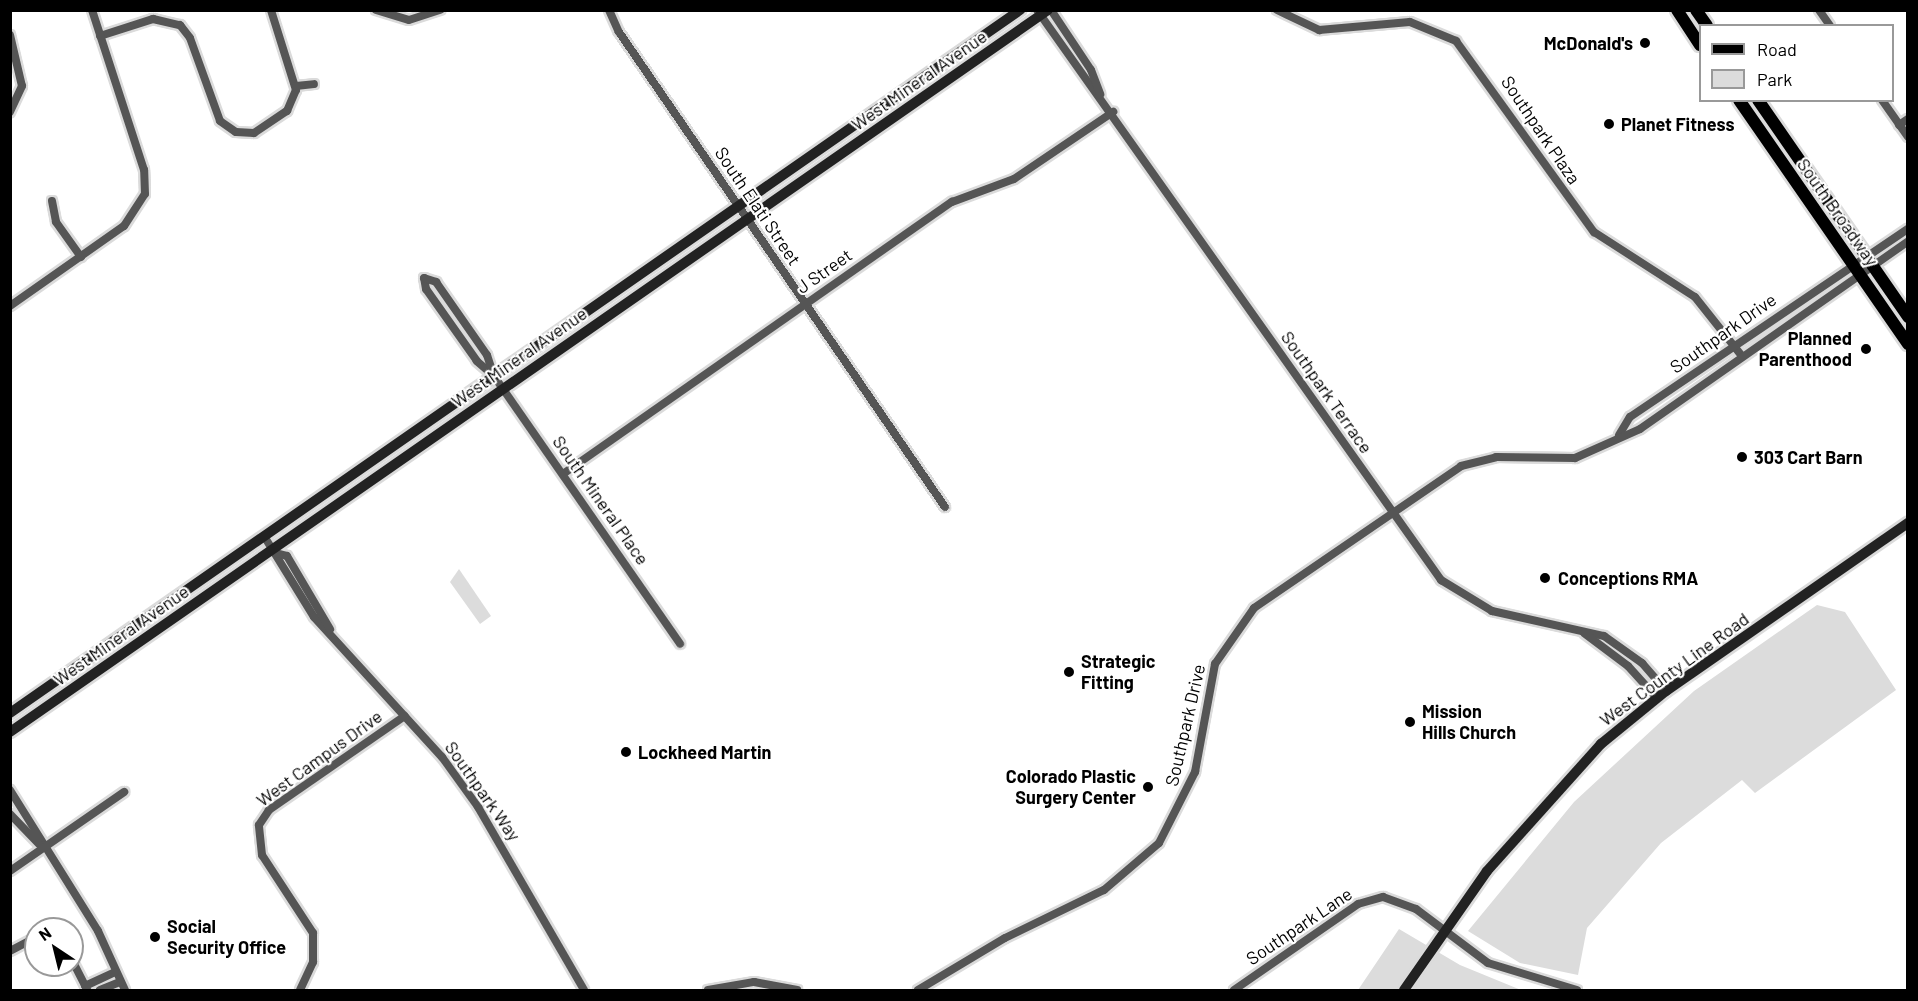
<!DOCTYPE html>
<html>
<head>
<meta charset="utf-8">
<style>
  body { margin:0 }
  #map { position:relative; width:1918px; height:1001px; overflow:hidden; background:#fff; font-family:Barlow,sans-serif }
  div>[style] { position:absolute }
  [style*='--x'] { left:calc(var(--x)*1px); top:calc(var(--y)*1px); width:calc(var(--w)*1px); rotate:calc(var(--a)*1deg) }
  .green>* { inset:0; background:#dcdcdc }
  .roads { filter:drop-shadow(2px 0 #dbdbdb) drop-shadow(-2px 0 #dbdbdb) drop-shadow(0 2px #dbdbdb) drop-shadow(0 -2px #dbdbdb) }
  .street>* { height:8px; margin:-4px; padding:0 4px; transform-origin:4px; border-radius:4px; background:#555 }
  .secondary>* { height:10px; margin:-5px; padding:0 5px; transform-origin:5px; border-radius:5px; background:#222 }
  .primary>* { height:12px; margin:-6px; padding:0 6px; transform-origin:6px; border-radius:6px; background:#000 }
  .dots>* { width:16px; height:16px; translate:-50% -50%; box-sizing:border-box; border:3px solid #fff; border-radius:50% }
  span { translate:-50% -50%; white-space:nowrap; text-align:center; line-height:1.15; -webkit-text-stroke:4.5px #fff; paint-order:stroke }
  .poi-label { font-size:18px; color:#000; font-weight:700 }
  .right { translate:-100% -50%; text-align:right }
  .left { translate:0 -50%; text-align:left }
  .street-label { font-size:18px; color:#000 }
  .frame { position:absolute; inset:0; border:12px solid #000; pointer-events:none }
  .legend { position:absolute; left:1699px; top:24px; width:195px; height:78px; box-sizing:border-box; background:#fff; border:2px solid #999; margin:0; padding:8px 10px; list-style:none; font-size:18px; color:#000 }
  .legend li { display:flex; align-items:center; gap:12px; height:30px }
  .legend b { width:30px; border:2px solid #999 }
  .north { position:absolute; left:24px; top:917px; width:60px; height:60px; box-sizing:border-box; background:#fff; border:2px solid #999; border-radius:50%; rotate:325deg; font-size:16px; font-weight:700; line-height:24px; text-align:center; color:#000 }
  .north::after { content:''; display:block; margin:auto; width:21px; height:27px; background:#000; clip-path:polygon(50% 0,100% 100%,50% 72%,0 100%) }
</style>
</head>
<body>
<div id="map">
  <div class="green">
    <div style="clip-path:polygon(459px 569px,491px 616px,480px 624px,450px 582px)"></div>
    <div style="clip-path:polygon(1817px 605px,1845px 612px,1896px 690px,1755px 793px,1742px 780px,1661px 843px,1587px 928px,1578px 975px,1520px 963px,1468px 931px,1574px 802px,1694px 691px)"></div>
    <div style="clip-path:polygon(1399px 929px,1460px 965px,1521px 990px,1358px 990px)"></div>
  </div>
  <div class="roads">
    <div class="street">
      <div style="--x:376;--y:10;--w:34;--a:17"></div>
      <div style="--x:409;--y:20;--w:33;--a:-18"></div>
      <div style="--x:609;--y:10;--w:24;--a:66"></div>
      <div style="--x:619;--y:32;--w:576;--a:55.54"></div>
      <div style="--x:1037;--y:10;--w:699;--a:54.67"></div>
      <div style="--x:1441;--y:580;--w:60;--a:31.3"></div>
      <div style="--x:1492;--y:611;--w:115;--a:12.6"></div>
      <div style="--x:1604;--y:636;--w:47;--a:35.4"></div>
      <div style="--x:1642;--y:663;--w:37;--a:49"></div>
      <div style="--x:1051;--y:10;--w:72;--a:56.3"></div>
      <div style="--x:1091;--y:70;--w:26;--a:69"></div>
      <div style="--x:1277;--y:10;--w:47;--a:25.5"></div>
      <div style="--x:1319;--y:30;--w:91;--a:-5"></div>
      <div style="--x:1410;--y:22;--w:50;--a:22.4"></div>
      <div style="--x:1456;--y:41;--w:236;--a:54.2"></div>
      <div style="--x:1594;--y:232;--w:120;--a:32.8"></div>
      <div style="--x:1695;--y:297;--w:75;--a:51.5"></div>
      <div style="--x:1819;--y:10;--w:19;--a:55"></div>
      <div style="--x:10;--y:35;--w:52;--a:76.8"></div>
      <div style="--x:22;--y:86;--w:29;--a:115"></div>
      <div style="--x:100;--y:36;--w:56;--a:-17.8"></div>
      <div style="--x:153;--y:19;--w:28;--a:13"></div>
      <div style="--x:180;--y:25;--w:16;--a:52"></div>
      <div style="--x:190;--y:38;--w:88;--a:70.1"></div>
      <div style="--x:220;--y:121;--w:19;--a:35"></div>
      <div style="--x:236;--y:132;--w:18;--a:3"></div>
      <div style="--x:254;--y:133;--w:40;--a:-34"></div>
      <div style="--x:287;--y:111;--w:23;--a:-67"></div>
      <div style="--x:296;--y:90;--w:84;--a:-107.4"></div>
      <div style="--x:296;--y:86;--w:18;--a:-6"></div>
      <div style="--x:1882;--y:100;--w:45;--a:54.9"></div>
      <div style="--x:1899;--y:125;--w:11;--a:-34"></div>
      <div style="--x:52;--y:201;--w:21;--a:79"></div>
      <div style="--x:56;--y:222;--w:43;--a:54.5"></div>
      <div style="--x:10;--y:306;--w:139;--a:-35.1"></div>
      <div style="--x:124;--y:226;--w:38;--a:-57"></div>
      <div style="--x:145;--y:194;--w:24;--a:-92"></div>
      <div style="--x:144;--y:170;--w:168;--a:-108"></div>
      <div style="--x:494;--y:376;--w:23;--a:-139"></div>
      <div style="--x:477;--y:361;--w:88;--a:-125.3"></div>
      <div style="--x:426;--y:289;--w:11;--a:-100"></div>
      <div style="--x:424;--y:278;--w:13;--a:18"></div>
      <div style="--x:436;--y:282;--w:89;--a:55.1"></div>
      <div style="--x:487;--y:355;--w:22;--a:72"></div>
      <div style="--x:494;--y:376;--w:326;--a:55.2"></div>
      <div style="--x:1619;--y:435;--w:21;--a:-59"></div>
      <div style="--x:1630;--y:417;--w:336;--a:-34.1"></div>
      <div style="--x:563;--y:474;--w:475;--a:-35"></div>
      <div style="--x:952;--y:202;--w:66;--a:-20.4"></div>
      <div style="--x:1014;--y:179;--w:120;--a:-34.1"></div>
      <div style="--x:264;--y:536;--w:95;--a:58.3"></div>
      <div style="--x:314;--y:617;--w:190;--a:47.6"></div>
      <div style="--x:442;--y:757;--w:62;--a:54.2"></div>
      <div style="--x:478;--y:807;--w:211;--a:59.9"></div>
      <div style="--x:276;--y:553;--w:11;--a:15"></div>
      <div style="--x:287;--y:556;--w:85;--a:59.5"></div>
      <div style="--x:1584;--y:633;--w:55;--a:36.9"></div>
      <div style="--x:1628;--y:666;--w:43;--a:47.8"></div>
      <div style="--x:10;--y:790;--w:166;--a:58"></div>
      <div style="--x:98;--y:931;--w:65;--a:65.4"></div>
      <div style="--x:10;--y:814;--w:42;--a:46"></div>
      <div style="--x:10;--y:871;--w:139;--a:-34.7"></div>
      <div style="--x:10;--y:951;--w:30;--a:-28"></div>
      <div style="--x:72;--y:960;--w:34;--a:63"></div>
      <div style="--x:85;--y:986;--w:33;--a:-25"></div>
      <div style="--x:100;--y:990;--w:22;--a:-22"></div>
      <div style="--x:300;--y:990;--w:31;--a:-65"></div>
      <div style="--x:313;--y:962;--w:29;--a:-90"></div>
      <div style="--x:313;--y:933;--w:93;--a:-123.2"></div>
      <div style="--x:262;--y:855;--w:30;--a:-96"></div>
      <div style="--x:259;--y:825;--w:18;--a:-56"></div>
      <div style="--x:269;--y:810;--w:165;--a:-34.7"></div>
      <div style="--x:708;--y:990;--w:47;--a:-9.9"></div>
      <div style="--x:754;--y:982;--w:44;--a:10.5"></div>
      <div style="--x:918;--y:990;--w:101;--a:-30.9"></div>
      <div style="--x:1005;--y:938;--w:110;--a:-25.9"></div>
      <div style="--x:1104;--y:890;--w:72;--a:-40.5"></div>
      <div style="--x:1159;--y:843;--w:80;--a:-63.1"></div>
      <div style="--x:1195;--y:772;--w:110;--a:-79.5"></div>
      <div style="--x:1215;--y:664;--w:68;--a:-55.1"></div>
      <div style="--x:1254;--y:608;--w:251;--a:-34.4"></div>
      <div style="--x:1461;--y:466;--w:36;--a:-14"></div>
      <div style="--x:1496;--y:457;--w:79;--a:0.7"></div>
      <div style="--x:1575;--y:458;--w:71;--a:-24"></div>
      <div style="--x:1640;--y:429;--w:327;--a:-35"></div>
      <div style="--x:1234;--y:990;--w:151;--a:-34.7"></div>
      <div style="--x:1358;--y:904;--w:26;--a:-16"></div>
      <div style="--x:1383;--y:897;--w:35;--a:20"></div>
      <div style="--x:1416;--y:909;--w:90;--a:36.9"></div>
      <div style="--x:1488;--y:963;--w:93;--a:16.9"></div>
    </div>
    <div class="secondary">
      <div style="--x:10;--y:713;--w:1231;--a:-34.84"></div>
      <div style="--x:10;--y:732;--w:1264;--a:-34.82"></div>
      <div style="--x:1404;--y:990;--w:145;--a:-55.1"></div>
      <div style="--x:1487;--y:871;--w:171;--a:-48.1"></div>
      <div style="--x:1601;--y:744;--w:84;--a:-39.2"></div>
      <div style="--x:1666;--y:691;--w:295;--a:-34.8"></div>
    </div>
    <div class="primary">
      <div style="--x:1677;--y:10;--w:42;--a:56.7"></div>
      <div style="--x:1696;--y:10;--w:19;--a:55"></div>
      <div style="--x:1739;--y:100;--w:297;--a:55.3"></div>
      <div style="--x:1758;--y:100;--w:264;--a:55.3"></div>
    </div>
  </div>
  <div class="dots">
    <div style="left:1645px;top:43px;background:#000"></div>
    <div style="left:1609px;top:124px;background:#000"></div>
    <div style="left:1866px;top:349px;background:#000"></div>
    <div style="left:1742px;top:457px;background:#000"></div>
    <div style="left:1545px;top:578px;background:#000"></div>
    <div style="left:1069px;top:672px;background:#000"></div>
    <div style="left:1410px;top:722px;background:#000"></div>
    <div style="left:626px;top:752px;background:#000"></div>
    <div style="left:1148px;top:787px;background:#000"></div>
    <div style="left:155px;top:937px;background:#000"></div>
  </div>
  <div class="poi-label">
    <span class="right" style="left:1633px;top:43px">McDonald's</span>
    <span class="left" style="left:1621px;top:124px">Planet Fitness</span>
    <span class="right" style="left:1852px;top:349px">Planned<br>Parenthood</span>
    <span class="left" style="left:1754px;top:457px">303 Cart Barn</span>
    <span class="left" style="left:1558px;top:578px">Conceptions RMA</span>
    <span class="left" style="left:1081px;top:672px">Strategic<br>Fitting</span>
    <span class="left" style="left:1422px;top:722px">Mission<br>Hills Church</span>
    <span class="left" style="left:638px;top:752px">Lockheed Martin</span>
    <span class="right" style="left:1136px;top:787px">Colorado Plastic<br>Surgery Center</span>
    <span class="left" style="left:167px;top:937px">Social<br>Security Office</span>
  </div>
  <div class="street-label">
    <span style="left:919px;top:80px;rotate:-35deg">West Mineral Avenue</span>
    <span style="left:1541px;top:130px;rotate:56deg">Southpark Plaza</span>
    <span style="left:758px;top:206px;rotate:56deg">South Elati Street</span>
    <span style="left:1838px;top:212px;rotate:55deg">South Broadway</span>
    <span style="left:824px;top:271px;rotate:-35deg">J Street</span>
    <span style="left:1723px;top:333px;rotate:-35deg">Southpark Drive</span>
    <span style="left:519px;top:357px;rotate:-35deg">West Mineral Avenue</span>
    <span style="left:1327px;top:392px;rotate:55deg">Southpark Terrace</span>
    <span style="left:601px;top:500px;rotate:55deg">South Mineral Place</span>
    <span style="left:121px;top:635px;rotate:-35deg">West Mineral Avenue</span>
    <span style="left:1674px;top:669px;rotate:-36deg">West County Line Road</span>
    <span style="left:1185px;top:725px;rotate:-77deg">Southpark Drive</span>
    <span style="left:319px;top:758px;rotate:-36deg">West Campus Drive</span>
    <span style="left:483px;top:791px;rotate:55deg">Southpark Way</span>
    <span style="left:1299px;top:926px;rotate:-34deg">Southpark Lane</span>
  </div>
  <div class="frame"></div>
  <ul class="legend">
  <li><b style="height:8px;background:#000"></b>Road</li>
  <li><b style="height:16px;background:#dcdcdc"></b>Park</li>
  </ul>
  <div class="north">N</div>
</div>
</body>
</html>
